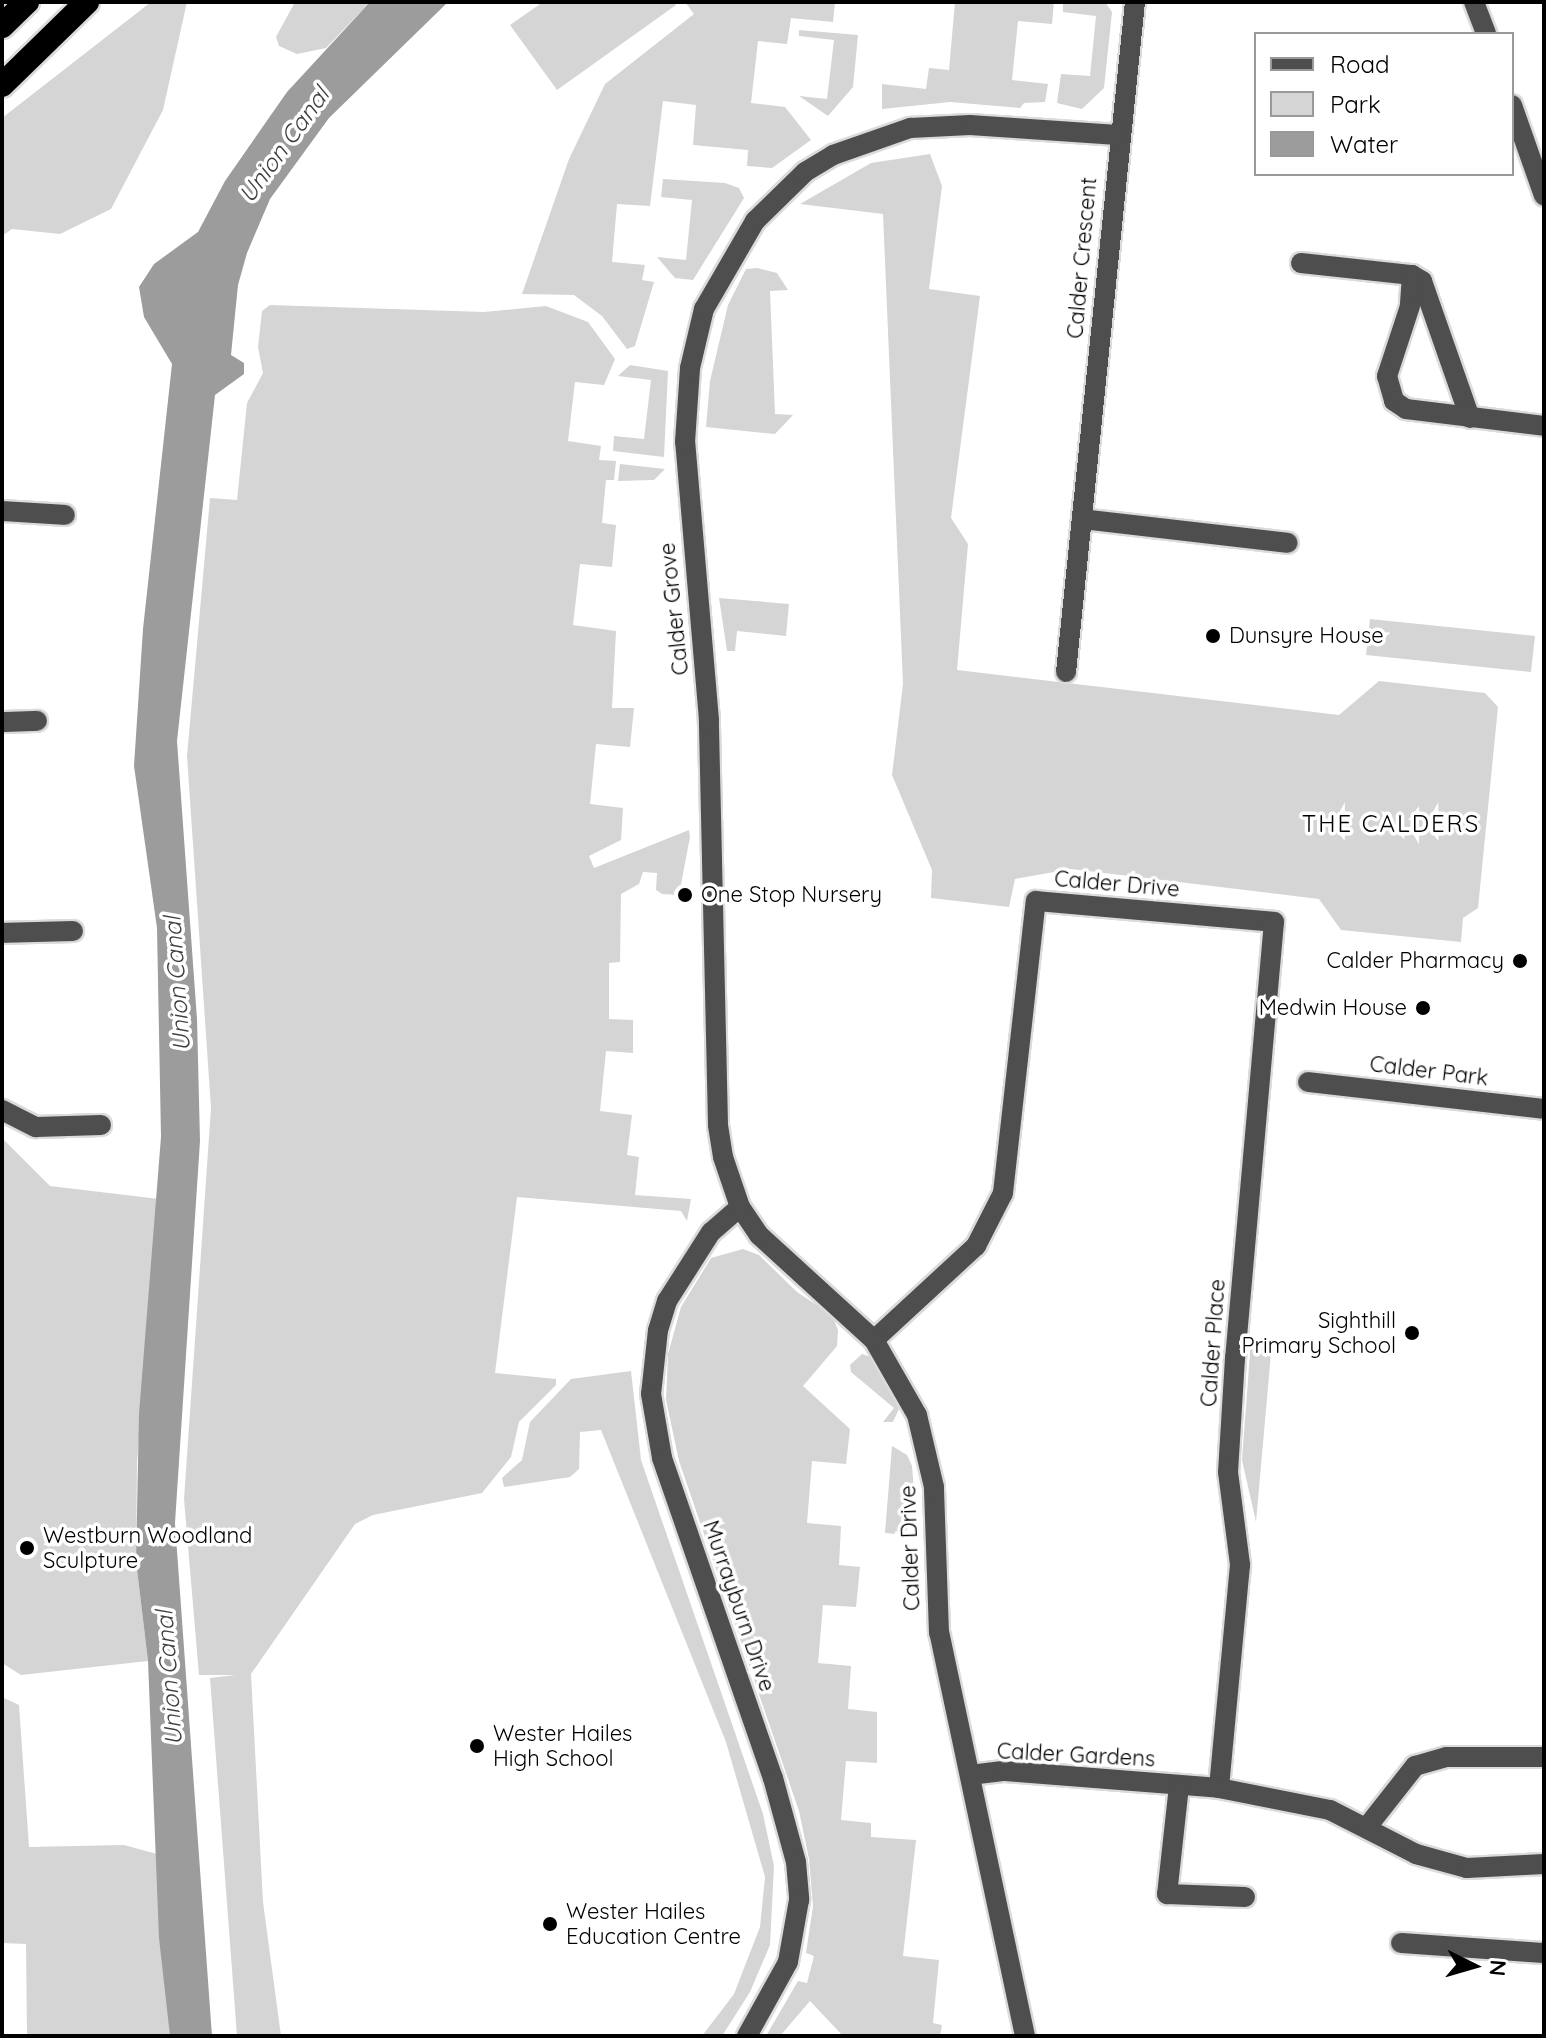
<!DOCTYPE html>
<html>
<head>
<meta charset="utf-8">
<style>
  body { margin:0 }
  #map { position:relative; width:1546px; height:2038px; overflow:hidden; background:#fff; font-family:Quicksand,sans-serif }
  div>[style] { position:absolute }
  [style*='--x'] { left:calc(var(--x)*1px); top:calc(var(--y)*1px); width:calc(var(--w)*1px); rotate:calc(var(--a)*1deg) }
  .green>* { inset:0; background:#d5d5d5 }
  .water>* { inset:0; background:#9c9c9c }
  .roads { filter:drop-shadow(2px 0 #dbdbdb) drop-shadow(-2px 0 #dbdbdb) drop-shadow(0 2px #dbdbdb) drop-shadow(0 -2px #dbdbdb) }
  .minor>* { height:20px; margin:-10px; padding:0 10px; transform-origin:10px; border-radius:10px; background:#4e4e4e }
  .highway>* { height:24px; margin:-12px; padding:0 12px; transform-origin:12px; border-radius:12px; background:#000 }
  .dots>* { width:22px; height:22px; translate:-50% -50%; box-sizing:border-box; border:4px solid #fff; border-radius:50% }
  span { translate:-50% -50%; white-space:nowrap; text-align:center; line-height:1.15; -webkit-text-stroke:7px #fff; paint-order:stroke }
  .street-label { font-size:22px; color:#000 }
  .poi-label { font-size:22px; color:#000 }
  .left { translate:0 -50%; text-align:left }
  .right { translate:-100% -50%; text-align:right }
  .water-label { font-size:24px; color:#3d3d3d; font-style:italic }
  .neighbourhood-label { font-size:24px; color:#000; letter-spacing:2px }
  .frame { position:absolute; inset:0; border:4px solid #000; pointer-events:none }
  .legend { position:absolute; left:1254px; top:32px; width:260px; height:144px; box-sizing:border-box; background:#fff; border:2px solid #999; margin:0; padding:10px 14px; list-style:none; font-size:24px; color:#000 }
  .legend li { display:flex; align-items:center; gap:16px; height:40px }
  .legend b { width:40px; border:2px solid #999 }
  .north { position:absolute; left:1434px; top:1926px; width:80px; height:80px; -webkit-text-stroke:6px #fff; paint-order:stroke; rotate:95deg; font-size:22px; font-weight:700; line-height:32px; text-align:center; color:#000 }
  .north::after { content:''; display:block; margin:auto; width:28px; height:36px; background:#000; clip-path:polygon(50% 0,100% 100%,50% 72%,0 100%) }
</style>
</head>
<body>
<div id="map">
  <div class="green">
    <div style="clip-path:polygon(151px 2px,187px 2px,163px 110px,111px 209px,60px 234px,12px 229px,2px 236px,2px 118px)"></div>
    <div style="clip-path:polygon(295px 2px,370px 2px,326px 48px,297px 54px,279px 46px,276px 37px)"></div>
    <div style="clip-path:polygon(543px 2px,674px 2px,676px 5px,557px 90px,510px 25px)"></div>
    <div style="clip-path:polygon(685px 2px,835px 2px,833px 22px,791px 18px,787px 44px,758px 41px,751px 103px,785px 107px,811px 140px,772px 168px,747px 166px,748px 150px,693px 145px,696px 105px,663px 101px,650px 206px,617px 204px,612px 262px,645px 265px,642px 280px,654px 282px,635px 346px,627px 349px,602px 316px,574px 295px,522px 294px,569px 159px,605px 84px,694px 14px)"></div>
    <div style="clip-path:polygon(955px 2px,1054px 2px,1052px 24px,1018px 21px,1012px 80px,1048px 84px,1045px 102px,1024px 103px,1020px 108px,950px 102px,882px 109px,882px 84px,926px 89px,929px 68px,949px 70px)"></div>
    <div style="clip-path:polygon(1063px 2px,1105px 2px,1112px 12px,1104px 88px,1082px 109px,1057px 103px,1061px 74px,1090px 76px,1096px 16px,1063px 12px)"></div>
    <div style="clip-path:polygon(799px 30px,858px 35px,853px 87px,828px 116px,799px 96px,827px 99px,834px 40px,799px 36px)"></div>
    <div style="clip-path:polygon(930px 154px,942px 186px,929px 289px,980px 296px,951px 518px,968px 544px,957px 670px,1339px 715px,1379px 681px,1485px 693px,1498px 707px,1478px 908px,1463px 918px,1461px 942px,1341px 930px,1319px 899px,1071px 869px,1015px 879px,1009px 907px,931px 898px,932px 870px,892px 775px,903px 684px,883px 214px,800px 204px,871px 163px)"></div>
    <div style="clip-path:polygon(663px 179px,725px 183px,739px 188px,744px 198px,693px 280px,675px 278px,657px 257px,686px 260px,692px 200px,661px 197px)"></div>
    <div style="clip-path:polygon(757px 268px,777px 273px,788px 290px,770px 291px,775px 414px,793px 415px,775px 434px,706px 427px,710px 381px,728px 305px,746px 269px)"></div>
    <div style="clip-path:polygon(270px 305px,484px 312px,546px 306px,588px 322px,615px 359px,604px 385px,575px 382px,568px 441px,601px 446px,599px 460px,616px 461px,614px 480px,606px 480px,602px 523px,616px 525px,612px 567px,580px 564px,573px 625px,616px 631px,612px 708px,634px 708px,630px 747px,596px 744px,590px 804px,623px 808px,621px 840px,589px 856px,594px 868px,689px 830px,690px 837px,679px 895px,662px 894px,656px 890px,657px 873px,643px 872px,639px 884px,621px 894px,620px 962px,609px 963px,609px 1019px,633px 1020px,633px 1053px,606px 1051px,600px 1111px,632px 1115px,627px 1155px,639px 1157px,635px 1195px,691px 1199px,687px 1221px,681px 1211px,517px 1197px,495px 1373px,556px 1379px,556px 1385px,519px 1422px,511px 1457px,482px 1493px,373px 1515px,355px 1524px,251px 1674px,263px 1902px,281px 2036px,237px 2036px,210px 1678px,236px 1675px,199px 1675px,184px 1499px,211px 1108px,187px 756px,210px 498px,237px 500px,247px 403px,263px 373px,258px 347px,262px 311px)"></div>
    <div style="clip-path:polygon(630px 365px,668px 371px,664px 457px,613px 451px,614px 436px,644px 439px,651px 380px,618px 376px)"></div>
    <div style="clip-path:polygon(620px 464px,665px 469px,654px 480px,618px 481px)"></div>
    <div style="clip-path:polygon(719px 598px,789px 604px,786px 636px,737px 631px,735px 651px,727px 651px)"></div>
    <div style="clip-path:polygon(1370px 619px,1535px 636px,1531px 672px,1366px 655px)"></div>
    <div style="clip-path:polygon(2px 1138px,50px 1186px,159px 1199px,137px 1463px,136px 1561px,148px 1661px,21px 1675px,2px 1663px)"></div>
    <div style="clip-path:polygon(743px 1249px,759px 1255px,797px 1292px,832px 1315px,838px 1330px,837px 1346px,803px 1386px,850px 1429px,846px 1464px,812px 1461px,807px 1523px,841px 1526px,839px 1565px,860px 1567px,856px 1607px,823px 1605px,818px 1663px,851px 1666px,848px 1709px,877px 1712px,877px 1763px,846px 1761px,841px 1820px,871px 1823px,871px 1837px,916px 1840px,903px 1956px,939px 1960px,933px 2023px,942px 2025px,940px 2036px,843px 2036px,810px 2001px,780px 2036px,766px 2036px,798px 1981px,807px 1983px,814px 1956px,806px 1953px,813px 1906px,809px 1859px,799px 1811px,679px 1461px,666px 1400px,668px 1354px,681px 1307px,711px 1258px)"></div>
    <div style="clip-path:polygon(1251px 1340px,1272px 1342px,1256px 1522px,1242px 1460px)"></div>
    <div style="clip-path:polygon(862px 1354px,871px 1357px,899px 1409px,893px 1422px,883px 1422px,894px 1408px,851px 1372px,850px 1365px)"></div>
    <div style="clip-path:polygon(631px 1371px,641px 1460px,763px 1814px,774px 1866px,770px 1945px,750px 1992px,722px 2036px,702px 2036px,734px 1994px,760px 1927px,765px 1877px,726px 1742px,601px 1430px,580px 1432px,579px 1469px,570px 1477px,504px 1487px,502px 1478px,522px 1460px,530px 1422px,571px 1379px)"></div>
    <div style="clip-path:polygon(892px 1446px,907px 1455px,912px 1466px,916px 1515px,906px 1531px,896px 1534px,885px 1533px)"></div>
    <div style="clip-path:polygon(2px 1697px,19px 1705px,29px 1847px,124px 1845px,157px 1854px,170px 2036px,27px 2036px,26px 1944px,2px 1943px)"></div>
  </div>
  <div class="water">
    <div style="clip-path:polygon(370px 2px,448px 2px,329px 118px,270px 199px,247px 253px,238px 285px,231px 355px,244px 363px,244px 374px,215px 395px,177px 741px,197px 1019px,200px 1141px,175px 1523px,212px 2036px,170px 2036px,159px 1938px,148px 1661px,136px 1561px,139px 1414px,161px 1137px,157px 928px,134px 766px,143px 629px,172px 364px,144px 317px,139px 287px,154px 264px,198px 232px,225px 181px,287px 92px)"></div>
  </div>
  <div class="roads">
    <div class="minor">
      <div style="--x:1474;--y:2;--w:34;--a:69"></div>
      <div style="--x:1512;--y:105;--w:96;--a:70.6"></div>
      <div style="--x:1301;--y:263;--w:112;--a:6.2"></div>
      <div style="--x:1412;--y:275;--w:12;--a:31"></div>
      <div style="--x:1422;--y:281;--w:145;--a:70.7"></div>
      <div style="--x:1412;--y:275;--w:31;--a:94"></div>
      <div style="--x:1410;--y:306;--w:74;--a:108.2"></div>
      <div style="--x:1387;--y:376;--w:26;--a:74"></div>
      <div style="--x:1394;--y:401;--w:14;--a:34"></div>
      <div style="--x:1406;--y:409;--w:139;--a:7"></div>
      <div style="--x:2;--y:511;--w:63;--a:3.6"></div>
      <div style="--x:1082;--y:519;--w:207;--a:6.6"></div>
      <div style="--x:1066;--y:672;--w:674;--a:-84.12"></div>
      <div style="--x:2;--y:722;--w:35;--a:-2"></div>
      <div style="--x:2;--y:933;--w:71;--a:-1.6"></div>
      <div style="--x:1308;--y:1082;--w:238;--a:6.5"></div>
      <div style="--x:2;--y:1110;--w:38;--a:27"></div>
      <div style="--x:36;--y:1127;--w:65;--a:-1.8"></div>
      <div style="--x:740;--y:1207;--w:38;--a:139"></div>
      <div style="--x:711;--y:1232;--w:82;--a:122.5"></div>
      <div style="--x:667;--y:1301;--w:30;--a:107"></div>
      <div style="--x:658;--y:1330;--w:64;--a:96.2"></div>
      <div style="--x:651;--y:1394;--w:65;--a:80.2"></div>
      <div style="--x:662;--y:1458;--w:339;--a:70.9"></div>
      <div style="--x:773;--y:1778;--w:87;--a:74.7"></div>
      <div style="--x:796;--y:1862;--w:38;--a:85"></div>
      <div style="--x:799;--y:1900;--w:63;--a:100.1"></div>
      <div style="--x:788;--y:1962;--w:85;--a:119"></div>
      <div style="--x:874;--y:1340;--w:139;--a:-42.7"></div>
      <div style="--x:976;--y:1246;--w:59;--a:-63"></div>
      <div style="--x:1003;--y:1193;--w:294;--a:-83.6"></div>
      <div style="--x:1036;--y:901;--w:239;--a:5"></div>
      <div style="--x:1274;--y:922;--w:438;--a:95.1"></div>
      <div style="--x:1235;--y:1358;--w:114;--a:93.5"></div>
      <div style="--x:1228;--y:1472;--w:94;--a:82.6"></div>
      <div style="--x:1240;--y:1565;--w:224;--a:95.4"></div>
      <div style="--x:970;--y:1775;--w:35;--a:-7"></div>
      <div style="--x:1005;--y:1771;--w:215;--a:4.5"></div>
      <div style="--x:1219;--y:1788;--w:113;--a:11.2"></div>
      <div style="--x:1330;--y:1810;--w:97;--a:27.1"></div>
      <div style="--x:1416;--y:1854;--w:53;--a:15.4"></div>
      <div style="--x:1467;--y:1868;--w:77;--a:-3"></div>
      <div style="--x:1179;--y:1786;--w:109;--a:96.3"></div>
      <div style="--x:1167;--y:1894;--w:78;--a:2.2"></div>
      <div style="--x:1367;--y:1827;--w:78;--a:-51.8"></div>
      <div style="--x:1415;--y:1766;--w:33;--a:-16"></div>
      <div style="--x:1447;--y:1757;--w:97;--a:0"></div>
      <div style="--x:1401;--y:1943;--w:143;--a:4"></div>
      <div style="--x:1025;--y:2036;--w:412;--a:-102"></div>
      <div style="--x:939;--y:1633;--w:146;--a:-92"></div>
      <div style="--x:934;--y:1487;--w:74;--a:-103.3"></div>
      <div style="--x:917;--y:1415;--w:86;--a:-119.8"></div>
      <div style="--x:874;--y:1340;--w:156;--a:-137.6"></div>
      <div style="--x:759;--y:1235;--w:34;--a:-124"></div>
      <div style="--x:740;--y:1207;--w:53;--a:-108.8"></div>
      <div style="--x:723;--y:1157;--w:33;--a:-99"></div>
      <div style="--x:718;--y:1124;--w:404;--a:-91.3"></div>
      <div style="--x:709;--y:720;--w:279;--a:-94.9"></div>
      <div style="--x:685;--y:442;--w:74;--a:-86.1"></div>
      <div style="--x:690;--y:368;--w:61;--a:-76.7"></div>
      <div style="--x:704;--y:309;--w:102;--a:-59.9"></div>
      <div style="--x:755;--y:221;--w:70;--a:-44.4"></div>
      <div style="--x:805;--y:172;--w:33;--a:-31"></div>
      <div style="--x:833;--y:155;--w:82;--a:-19.3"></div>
      <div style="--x:910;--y:128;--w:60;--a:-2.9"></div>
      <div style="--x:970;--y:125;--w:148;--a:3.9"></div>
    </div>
    <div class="highway">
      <div style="--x:2;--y:26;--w:35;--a:-44"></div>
      <div style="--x:2;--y:85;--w:119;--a:-44.3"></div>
    </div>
  </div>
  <div class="dots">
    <div style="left:1213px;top:636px;background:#000"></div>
    <div style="left:685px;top:895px;background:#000"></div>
    <div style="left:1520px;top:961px;background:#000"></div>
    <div style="left:1423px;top:1008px;background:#000"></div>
    <div style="left:1412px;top:1333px;background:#000"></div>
    <div style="left:27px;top:1548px;background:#000"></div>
    <div style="left:477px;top:1746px;background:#000"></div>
    <div style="left:550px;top:1924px;background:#000"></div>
  </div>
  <div class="street-label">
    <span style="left:1082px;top:258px;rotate:-85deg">Calder Crescent</span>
    <span style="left:674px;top:609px;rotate:-96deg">Calder Grove</span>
    <span style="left:1117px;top:884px;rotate:5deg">Calder Drive</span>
    <span style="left:1429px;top:1071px;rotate:7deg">Calder Park</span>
    <span style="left:1213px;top:1343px;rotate:-86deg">Calder Place</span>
    <span style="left:910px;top:1548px;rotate:-92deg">Calder Drive</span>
    <span style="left:739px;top:1606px;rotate:71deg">Murrayburn Drive</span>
    <span style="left:1076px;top:1755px;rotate:3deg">Calder Gardens</span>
  </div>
  <div class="poi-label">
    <span class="left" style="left:1229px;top:636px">Dunsyre House</span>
    <span class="left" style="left:701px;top:895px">One Stop Nursery</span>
    <span class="right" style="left:1504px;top:961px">Calder Pharmacy</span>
    <span class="right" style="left:1407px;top:1008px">Medwin House</span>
    <span class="right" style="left:1396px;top:1333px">Sighthill<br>Primary School</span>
    <span class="left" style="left:43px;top:1548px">Westburn Woodland<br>Sculpture</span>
    <span class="left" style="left:493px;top:1746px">Wester Hailes<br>High School</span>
    <span class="left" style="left:566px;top:1924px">Wester Hailes<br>Education Centre</span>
  </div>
  <div class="water-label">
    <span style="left:284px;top:145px;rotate:-54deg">Union Canal</span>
    <span style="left:177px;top:984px;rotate:-94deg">Union Canal</span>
    <span style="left:169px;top:1678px;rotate:-94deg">Union Canal</span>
  </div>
  <div class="neighbourhood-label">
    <span style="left:1391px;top:824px">THE CALDERS</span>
  </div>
  <div class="frame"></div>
  <ul class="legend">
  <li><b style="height:10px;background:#4e4e4e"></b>Road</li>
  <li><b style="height:22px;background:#d5d5d5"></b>Park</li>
  <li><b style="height:22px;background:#9c9c9c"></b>Water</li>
  </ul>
  <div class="north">N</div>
</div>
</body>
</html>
